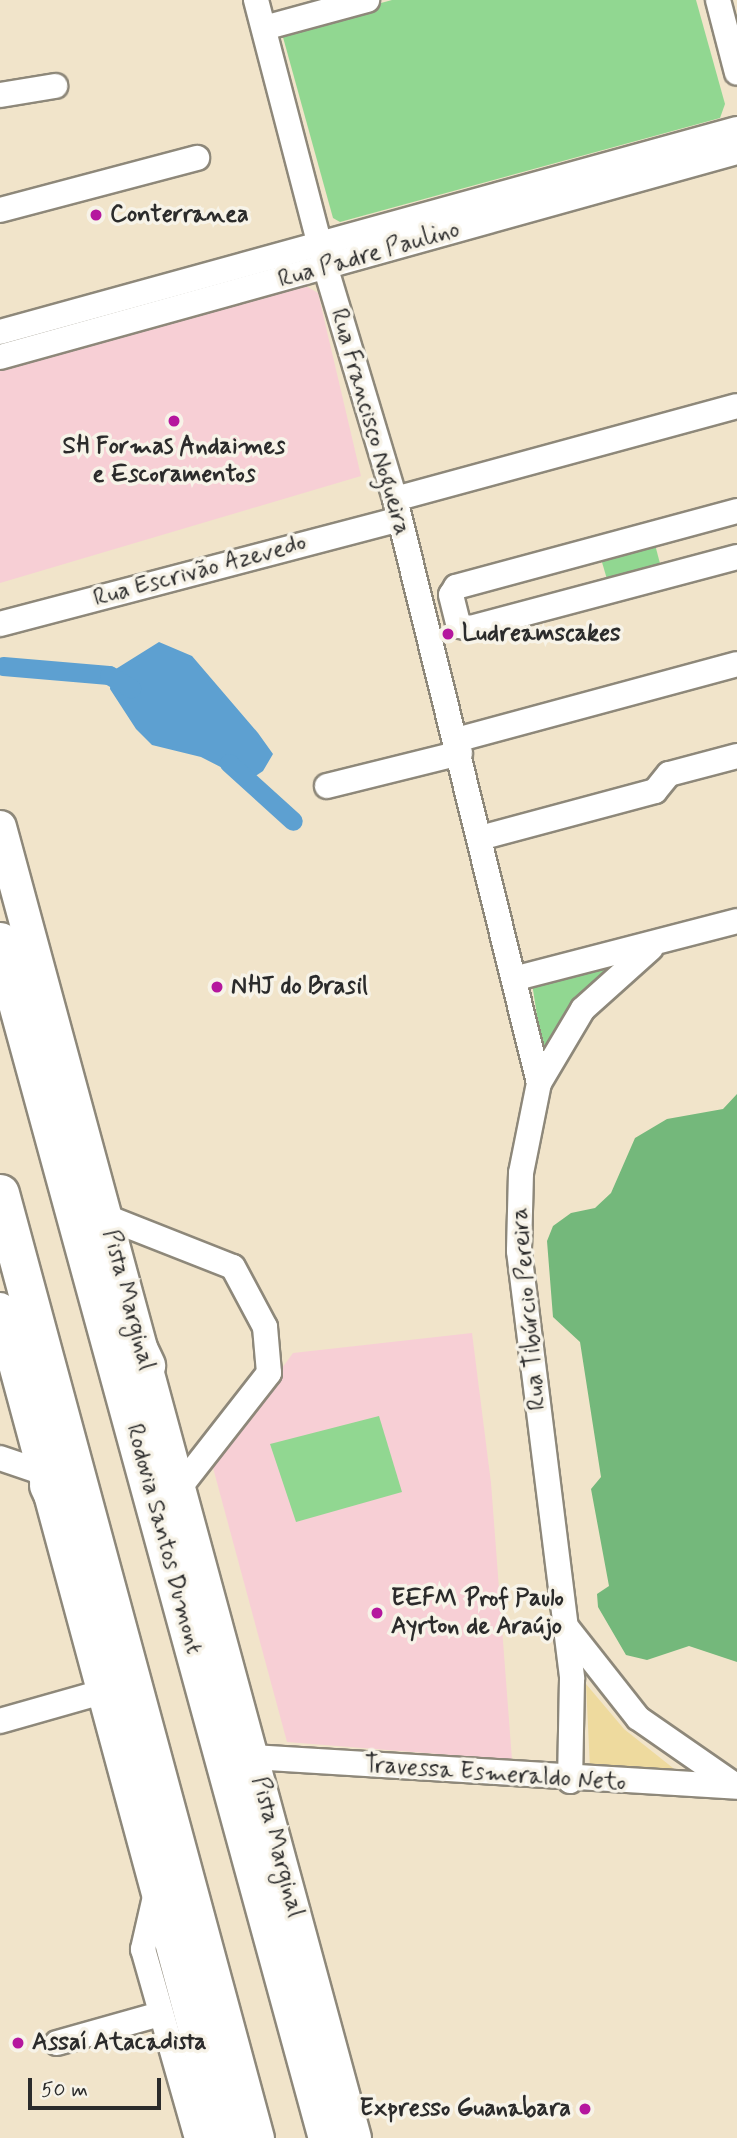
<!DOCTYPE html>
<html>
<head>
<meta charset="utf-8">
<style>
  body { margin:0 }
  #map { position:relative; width:737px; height:2138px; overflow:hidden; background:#f1e4ca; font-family:Mynerve,sans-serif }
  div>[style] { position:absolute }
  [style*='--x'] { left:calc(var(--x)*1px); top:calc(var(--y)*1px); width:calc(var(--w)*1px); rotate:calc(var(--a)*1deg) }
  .built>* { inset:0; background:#f7cfd5 }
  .green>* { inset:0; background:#91d791 }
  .forest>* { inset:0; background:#74b87b }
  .sand>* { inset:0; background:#eeda9e }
  .water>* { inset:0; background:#5da0d1 }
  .canal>* { height:19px; margin:-9.5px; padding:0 9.5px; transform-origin:9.5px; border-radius:9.5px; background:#5da0d1 }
  .roads { filter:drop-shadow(2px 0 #8e887a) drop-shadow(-2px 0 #8e887a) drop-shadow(0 2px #8e887a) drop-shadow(0 -2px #8e887a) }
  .minor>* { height:24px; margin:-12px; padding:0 12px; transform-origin:12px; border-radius:12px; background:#fff }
  .major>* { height:32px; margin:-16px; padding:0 16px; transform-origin:16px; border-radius:16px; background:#fff }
  .highway>* { height:37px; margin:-18.5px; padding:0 18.5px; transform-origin:18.5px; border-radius:18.5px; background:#fff }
  .dots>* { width:19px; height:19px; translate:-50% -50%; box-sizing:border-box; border:4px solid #f7f3e8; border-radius:50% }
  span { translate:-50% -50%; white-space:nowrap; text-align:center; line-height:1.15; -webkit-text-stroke:7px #f7f3e8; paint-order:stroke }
  .poi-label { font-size:24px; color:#2b2b2b; font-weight:700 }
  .left { translate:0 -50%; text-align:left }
  .right { translate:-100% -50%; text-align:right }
  .street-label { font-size:24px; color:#2b2b2b }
  .scale { position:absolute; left:28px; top:2078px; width:133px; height:32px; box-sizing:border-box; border:4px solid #2b2b2b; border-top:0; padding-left:9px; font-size:21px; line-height:24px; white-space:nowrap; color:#2b2b2b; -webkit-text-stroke:5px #f7f3e8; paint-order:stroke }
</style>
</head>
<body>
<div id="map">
  <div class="built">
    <div style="clip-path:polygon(306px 286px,318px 293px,361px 476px,0 583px,0 367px)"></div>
    <div style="clip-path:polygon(472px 1333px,491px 1483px,512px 1760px,287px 1742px,212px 1464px,293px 1353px)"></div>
  </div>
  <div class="green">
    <div style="clip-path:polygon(392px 0,696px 0,725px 104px,720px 118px,340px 222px,333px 218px,281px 30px)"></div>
    <div style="clip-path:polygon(653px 537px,662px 571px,609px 586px,599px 552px)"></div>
    <div style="clip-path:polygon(624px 958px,569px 1011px,543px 1055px,532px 983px)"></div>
    <div style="clip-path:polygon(379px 1416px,402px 1492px,296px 1522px,270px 1444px)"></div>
  </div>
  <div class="forest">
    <div style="clip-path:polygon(737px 1094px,737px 1662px,689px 1646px,647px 1660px,626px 1655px,598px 1607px,597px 1594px,609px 1586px,591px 1489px,601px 1477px,580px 1342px,553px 1317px,547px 1241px,553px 1226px,571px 1213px,595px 1208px,611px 1193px,635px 1138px,667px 1119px,723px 1109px)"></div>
  </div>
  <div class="sand">
    <div style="clip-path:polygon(586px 1684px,624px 1729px,678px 1772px,590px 1768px)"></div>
  </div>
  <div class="water">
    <div style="clip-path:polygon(159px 642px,192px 656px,258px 733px,273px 754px,263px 771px,248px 781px,201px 757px,152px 745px,136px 729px,110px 689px,111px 672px)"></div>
  </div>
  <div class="canal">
    <div style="--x:3;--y:666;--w:106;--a:4.9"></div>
    <div style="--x:109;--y:675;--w:26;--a:31"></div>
    <div style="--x:229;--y:763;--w:86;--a:42.2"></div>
  </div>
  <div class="roads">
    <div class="minor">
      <div style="--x:256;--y:0;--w:278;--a:75.4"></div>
      <div style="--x:326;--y:269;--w:240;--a:73.3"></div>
      <div style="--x:395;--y:499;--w:601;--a:76.15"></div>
      <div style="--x:539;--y:1083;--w:92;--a:101.3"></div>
      <div style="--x:521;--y:1173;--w:78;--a:91.5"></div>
      <div style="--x:519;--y:1251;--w:431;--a:82.9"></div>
      <div style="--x:572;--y:1679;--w:102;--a:91.1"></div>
      <div style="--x:718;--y:0;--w:75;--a:75.4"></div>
      <div style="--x:264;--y:28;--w:107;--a:-15.2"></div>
      <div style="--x:0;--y:95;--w:56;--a:-9.3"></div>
      <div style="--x:0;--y:210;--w:204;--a:-14.8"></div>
      <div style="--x:0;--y:332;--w:764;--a:-15.4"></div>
      <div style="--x:0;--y:357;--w:765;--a:-15.54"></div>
      <div style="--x:395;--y:499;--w:354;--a:-15.2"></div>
      <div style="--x:737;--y:511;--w:291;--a:164.9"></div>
      <div style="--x:456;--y:587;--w:9;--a:122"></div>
      <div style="--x:451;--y:595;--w:32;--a:76"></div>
      <div style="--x:459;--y:626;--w:11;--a:10"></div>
      <div style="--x:470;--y:628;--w:276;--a:-14.9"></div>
      <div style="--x:0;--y:624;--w:413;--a:-14.7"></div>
      <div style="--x:456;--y:740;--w:291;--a:-15.1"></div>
      <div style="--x:327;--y:786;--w:137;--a:-13.9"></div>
      <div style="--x:480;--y:838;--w:181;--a:-15"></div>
      <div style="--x:655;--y:791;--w:22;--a:-51"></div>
      <div style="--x:669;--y:774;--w:70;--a:-14.8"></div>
      <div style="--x:517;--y:978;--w:227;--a:-14.5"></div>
      <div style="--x:539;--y:1083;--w:86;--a:-59.3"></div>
      <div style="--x:583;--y:1009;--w:91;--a:-41.9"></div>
      <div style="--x:106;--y:1217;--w:136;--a:21.5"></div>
      <div style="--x:233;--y:1267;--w:68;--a:61.9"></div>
      <div style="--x:265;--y:1327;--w:46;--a:85"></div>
      <div style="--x:269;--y:1373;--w:145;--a:128"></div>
      <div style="--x:0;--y:1458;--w:46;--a:18.8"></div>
      <div style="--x:568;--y:1629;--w:113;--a:51.8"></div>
      <div style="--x:638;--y:1718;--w:116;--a:34.8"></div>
      <div style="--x:0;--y:1721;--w:106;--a:-15.9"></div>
      <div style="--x:252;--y:1757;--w:486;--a:3.5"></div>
      <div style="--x:157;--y:1888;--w:63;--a:102.9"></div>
      <div style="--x:143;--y:1949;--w:197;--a:74.1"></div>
      <div style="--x:57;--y:2043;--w:107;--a:-15.7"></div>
    </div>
    <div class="major">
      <div style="--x:0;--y:827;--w:1358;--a:74.85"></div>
      <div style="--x:0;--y:1309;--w:859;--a:74.88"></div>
    </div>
    <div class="highway">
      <div style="--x:0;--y:941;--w:1241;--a:74.72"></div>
      <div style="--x:0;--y:1193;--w:979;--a:74.9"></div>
      <div style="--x:121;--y:1312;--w:59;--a:64.7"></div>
      <div style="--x:48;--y:1485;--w:65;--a:64.6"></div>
    </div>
  </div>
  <div class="dots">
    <div style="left:96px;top:215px;background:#b5179e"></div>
    <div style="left:174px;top:421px;background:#b5179e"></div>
    <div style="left:448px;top:634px;background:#b5179e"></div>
    <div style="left:217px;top:987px;background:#b5179e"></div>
    <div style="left:377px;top:1613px;background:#b5179e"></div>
    <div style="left:18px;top:2043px;background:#b5179e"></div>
    <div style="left:585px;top:2109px;background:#b5179e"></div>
  </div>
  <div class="poi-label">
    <span class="left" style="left:110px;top:215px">Conterranea</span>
    <span style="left:174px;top:461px">SH Formas Andaimes<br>e Escoramentos</span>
    <span class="left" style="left:462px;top:634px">Ludreamscakes</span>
    <span class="left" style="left:231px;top:987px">NHJ do Brasil</span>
    <span class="left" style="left:391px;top:1613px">EEFM Prof Paulo<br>Ayrton de Araújo</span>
    <span class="left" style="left:32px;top:2043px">Assaí Atacadista</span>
    <span class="right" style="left:571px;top:2109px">Expresso Guanabara</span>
  </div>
  <div class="street-label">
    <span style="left:369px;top:255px;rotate:-16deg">Rua Padre Paulino</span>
    <span style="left:370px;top:422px;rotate:74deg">Rua Francisco Nogueira</span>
    <span style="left:200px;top:571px;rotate:-15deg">Rua Escrivão Azevedo</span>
    <span style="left:128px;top:1300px;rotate:75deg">Pista Marginal</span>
    <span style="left:529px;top:1309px;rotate:-95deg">Rua Tibúrcio Pereira</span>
    <span style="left:164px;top:1539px;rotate:75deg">Rodovia Santos Dumont</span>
    <span style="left:495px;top:1774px;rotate:4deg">Travessa Esmeraldo Neto</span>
    <span style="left:277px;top:1847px;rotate:75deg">Pista Marginal</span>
  </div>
  <div class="scale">50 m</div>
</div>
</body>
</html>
